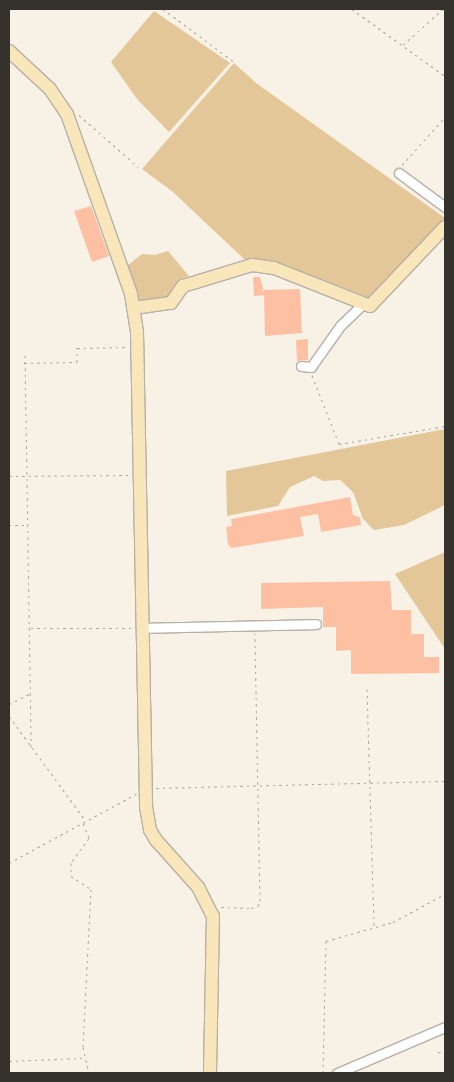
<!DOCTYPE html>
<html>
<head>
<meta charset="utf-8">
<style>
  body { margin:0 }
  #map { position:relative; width:454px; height:1082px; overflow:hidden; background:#f8f1e6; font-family:Jost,sans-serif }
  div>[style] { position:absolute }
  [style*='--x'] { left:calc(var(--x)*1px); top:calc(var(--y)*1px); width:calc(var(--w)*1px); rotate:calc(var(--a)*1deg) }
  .green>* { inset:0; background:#e4c798 }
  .building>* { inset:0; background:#fec0a3 }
  .path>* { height:1px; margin-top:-0.5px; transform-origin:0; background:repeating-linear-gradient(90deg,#aba69e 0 2.5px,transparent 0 6.5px) }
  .roads { filter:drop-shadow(1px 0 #b6b0a5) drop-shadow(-1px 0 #b6b0a5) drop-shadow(0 1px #b6b0a5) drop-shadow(0 -1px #b6b0a5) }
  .street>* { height:9px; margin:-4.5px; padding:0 4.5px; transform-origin:4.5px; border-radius:4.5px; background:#fff }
  .secondary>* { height:12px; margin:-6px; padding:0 6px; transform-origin:6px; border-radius:6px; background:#f9e7bb }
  span { translate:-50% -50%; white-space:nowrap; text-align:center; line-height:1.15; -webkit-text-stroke:4.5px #fff; paint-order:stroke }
  .frame { position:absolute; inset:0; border:10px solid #35322e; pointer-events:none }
</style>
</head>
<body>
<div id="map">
  <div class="green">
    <div style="clip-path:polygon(154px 11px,230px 63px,169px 132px,137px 99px,111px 62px)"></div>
    <div style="clip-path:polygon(234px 63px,256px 83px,445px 218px,370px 298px,277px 262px,244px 259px,173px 192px,142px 169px)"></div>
    <div style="clip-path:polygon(168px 251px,189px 276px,178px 280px,167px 298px,137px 301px,128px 265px,142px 254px,155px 255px)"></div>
    <div style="clip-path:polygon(445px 429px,445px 505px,404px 525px,374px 530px,363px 519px,353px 492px,340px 480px,323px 481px,314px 476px,290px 487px,278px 506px,227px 516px,226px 471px)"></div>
    <div style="clip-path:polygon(445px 552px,445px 649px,395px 574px)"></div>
  </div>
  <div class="building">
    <div style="clip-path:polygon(91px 206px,109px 256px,92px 262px,74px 211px)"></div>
    <div style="clip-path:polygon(253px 277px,260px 277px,264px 293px,264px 290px,300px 289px,302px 333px,265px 336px,264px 295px,254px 296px)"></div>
    <div style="clip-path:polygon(308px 339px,308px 360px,297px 361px,296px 340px)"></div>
    <div style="clip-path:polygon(350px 497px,353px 515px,360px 517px,361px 525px,321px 532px,318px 514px,300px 517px,304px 536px,231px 548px,228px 544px,226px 527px,232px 526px,231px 519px)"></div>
    <div style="clip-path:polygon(390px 581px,392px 610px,411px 610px,411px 634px,424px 634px,424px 657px,439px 657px,439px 673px,351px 674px,351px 650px,336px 651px,336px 627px,323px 627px,323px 607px,261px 609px,261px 583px)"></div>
  </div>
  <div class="path">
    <div style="--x:163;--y:9;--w:87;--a:36.6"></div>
    <div style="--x:352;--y:9;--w:115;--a:35.8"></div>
    <div style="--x:403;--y:45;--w:54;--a:-42"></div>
    <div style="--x:79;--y:115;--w:79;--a:41.4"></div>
    <div style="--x:402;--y:165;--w:64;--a:-48.1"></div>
    <div style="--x:25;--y:355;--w:392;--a:89.1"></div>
    <div style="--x:24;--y:363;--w:53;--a:-1.1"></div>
    <div style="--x:77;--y:362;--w:14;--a:-90"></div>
    <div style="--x:77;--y:348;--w:51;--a:-1.1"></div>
    <div style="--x:312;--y:375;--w:74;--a:68.6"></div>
    <div style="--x:339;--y:444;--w:108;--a:-9.6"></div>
    <div style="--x:9;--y:476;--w:119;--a:-0.5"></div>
    <div style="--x:9;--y:525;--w:17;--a:0"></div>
    <div style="--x:31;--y:628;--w:101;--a:0"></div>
    <div style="--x:367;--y:689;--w:238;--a:88.3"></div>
    <div style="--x:9;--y:704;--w:25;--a:-26"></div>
    <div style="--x:9;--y:716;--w:129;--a:53.8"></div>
    <div style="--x:156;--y:788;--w:289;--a:-1.4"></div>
    <div style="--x:83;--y:823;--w:16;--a:68"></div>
    <div style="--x:89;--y:838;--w:31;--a:126"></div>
    <div style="--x:71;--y:863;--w:13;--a:90"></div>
    <div style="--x:71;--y:876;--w:24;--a:33"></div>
    <div style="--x:91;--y:889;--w:158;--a:92.9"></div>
    <div style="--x:83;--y:1047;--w:27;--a:77"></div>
    <div style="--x:9;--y:863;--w:145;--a:-28.5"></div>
    <div style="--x:221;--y:907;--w:30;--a:2"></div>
    <div style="--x:251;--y:908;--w:7;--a:-16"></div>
    <div style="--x:258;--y:906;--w:5;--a:-68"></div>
    <div style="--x:260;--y:901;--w:268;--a:-91.1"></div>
    <div style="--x:438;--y:1052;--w:7;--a:8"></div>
    <div style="--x:9;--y:1061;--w:73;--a:-2.4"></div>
    <div style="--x:323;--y:1073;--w:132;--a:-88.7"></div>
    <div style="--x:326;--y:941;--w:70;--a:-15.8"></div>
    <div style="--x:393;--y:922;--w:59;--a:-28.3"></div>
  </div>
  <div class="roads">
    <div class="street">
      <div style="--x:399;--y:173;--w:57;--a:36.5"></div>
      <div style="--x:301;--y:366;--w:10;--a:6"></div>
      <div style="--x:311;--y:367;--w:50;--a:-54.7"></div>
      <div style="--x:340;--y:326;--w:33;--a:-44"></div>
      <div style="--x:142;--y:628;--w:174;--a:-1.3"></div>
      <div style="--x:337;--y:1073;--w:117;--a:-23.1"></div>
    </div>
    <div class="secondary">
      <div style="--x:9;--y:51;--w:56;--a:42.8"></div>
      <div style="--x:50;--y:89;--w:30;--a:56"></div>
      <div style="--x:67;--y:114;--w:191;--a:70.4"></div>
      <div style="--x:131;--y:294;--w:38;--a:81"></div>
      <div style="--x:137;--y:332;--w:475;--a:88.9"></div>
      <div style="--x:146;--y:807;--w:23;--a:80"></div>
      <div style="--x:150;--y:830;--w:12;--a:59"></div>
      <div style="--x:156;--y:840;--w:63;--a:48.2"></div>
      <div style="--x:198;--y:887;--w:33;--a:63"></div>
      <div style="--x:213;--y:916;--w:157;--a:91.1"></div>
      <div style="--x:134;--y:308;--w:37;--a:-8"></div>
      <div style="--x:171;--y:303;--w:21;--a:-55"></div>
      <div style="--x:183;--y:286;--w:72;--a:-16.9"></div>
      <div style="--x:252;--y:265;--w:22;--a:8"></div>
      <div style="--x:274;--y:268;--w:103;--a:21.6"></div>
      <div style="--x:370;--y:306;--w:109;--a:-46.5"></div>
    </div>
  </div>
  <div class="frame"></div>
</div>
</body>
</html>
